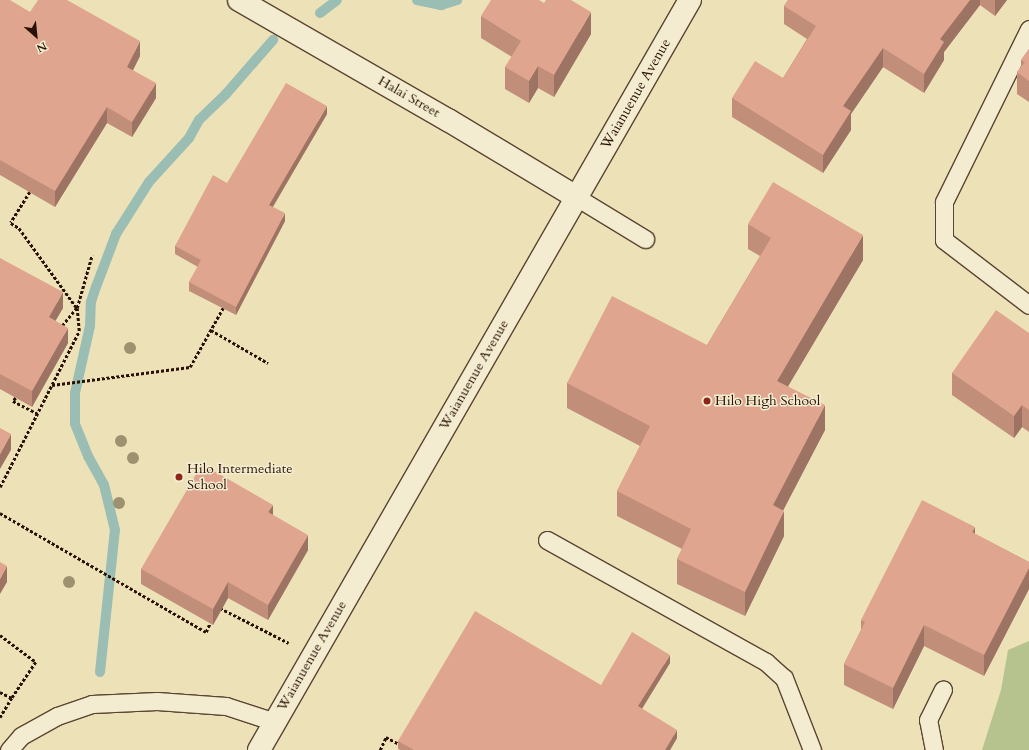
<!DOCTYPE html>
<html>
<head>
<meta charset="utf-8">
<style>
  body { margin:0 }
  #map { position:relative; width:1029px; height:750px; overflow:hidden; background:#ede2b7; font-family:Cardo,serif }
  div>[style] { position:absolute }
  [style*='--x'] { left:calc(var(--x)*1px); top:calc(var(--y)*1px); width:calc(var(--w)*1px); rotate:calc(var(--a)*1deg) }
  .green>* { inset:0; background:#b7c38f }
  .stream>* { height:10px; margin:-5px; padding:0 5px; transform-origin:5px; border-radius:5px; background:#9abdb4 }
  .path>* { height:2.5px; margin-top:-1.25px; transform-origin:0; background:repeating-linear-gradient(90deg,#2a1105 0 3px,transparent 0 5px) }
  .roads { filter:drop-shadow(1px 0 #5b4532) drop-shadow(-1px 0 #5b4532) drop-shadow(0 1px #5b4532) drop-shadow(0 -1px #5b4532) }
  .lane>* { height:17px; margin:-8.5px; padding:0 8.5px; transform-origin:8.5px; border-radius:8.5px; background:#f3ecd0 }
  .street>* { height:22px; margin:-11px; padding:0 11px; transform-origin:11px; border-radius:11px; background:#f3ecd0 }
  .secondary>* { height:22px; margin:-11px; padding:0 11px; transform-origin:11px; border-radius:11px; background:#f3ecd0 }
  .trees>* { width:12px; height:12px; margin:-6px; border-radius:50%; background:#9d9170 }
  .wall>* { inset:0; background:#c18e7a }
  .shaded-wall>* { inset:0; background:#9d7463 }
  .building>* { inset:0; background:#e0a58e }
  .dots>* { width:11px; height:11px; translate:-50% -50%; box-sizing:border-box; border:2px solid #f3ecd0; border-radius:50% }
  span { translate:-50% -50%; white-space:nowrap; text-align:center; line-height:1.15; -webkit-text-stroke:3px #f3ecd0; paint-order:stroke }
  .street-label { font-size:14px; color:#2a1105 }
  .poi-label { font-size:14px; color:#2a1105 }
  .left { translate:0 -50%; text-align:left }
  .north { position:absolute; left:16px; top:16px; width:40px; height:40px; -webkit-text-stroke:3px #f3ecd0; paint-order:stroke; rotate:153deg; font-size:11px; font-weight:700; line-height:16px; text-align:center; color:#2a1105 }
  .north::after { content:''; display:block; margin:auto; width:14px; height:18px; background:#2a1105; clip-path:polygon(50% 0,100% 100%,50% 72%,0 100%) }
</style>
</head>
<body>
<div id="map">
  <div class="green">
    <div style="clip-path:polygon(1029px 641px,1029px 750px,982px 750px,1001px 690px,1008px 650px)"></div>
  </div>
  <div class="stream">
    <div style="--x:417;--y:0;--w:25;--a:12"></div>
    <div style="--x:441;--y:5;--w:17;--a:-17"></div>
    <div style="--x:320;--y:13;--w:21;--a:-37"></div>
    <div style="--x:100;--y:672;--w:143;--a:-84"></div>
    <div style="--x:115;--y:530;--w:46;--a:-103.7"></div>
    <div style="--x:104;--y:485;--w:33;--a:-119"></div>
    <div style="--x:88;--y:456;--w:35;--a:-112"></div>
    <div style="--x:75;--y:423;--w:30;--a:-90"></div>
    <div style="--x:75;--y:393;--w:69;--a:-77.4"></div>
    <div style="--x:90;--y:326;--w:24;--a:-88"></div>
    <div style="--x:91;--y:302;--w:16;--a:-72"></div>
    <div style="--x:96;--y:287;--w:57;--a:-69.3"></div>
    <div style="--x:116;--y:234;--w:62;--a:-57.6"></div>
    <div style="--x:149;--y:182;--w:59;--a:-47.7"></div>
    <div style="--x:189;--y:138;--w:21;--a:-61"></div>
    <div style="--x:199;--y:120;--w:37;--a:-44"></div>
    <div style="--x:226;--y:94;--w:72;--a:-49"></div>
  </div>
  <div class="path">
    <div style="--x:30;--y:192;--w:36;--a:122"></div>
    <div style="--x:11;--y:223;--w:9;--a:32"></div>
    <div style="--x:19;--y:228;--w:99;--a:54.1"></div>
    <div style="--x:77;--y:308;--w:26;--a:129"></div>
    <div style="--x:211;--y:330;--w:66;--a:30.1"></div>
    <div style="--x:52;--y:385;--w:139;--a:-7.4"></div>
    <div style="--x:190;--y:367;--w:68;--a:-60.8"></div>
    <div style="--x:16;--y:398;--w:4;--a:135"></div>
    <div style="--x:13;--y:401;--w:27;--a:27"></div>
    <div style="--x:0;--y:487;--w:175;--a:-63.1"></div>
    <div style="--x:79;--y:331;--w:23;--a:-95"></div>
    <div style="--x:77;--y:308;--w:55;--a:-74.2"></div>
    <div style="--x:0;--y:513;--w:238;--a:30"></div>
    <div style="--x:206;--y:632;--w:12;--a:-66"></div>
    <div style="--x:220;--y:608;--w:77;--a:26.9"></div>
    <div style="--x:0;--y:635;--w:45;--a:36.9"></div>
    <div style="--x:36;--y:662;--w:43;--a:123.7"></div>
    <div style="--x:0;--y:692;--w:13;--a:27"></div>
    <div style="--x:12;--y:698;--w:23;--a:121"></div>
    <div style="--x:380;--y:750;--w:14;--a:-65"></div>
    <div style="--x:386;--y:737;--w:17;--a:28"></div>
  </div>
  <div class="roads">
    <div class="lane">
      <div style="--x:1029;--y:29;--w:193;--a:116.2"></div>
      <div style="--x:944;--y:202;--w:38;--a:90"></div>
      <div style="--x:944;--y:240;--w:107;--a:37.4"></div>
      <div style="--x:576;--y:197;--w:81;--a:31.3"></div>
      <div style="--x:547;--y:540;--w:251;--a:29.1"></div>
      <div style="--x:766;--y:662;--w:24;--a:42"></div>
      <div style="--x:784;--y:678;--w:77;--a:68.7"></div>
      <div style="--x:9;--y:750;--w:18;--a:-49"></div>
      <div style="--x:21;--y:736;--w:41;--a:-29.1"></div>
      <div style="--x:57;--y:716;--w:37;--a:-19"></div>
      <div style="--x:92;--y:704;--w:65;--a:-2.6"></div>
      <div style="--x:157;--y:701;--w:69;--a:4.1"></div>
      <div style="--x:226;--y:706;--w:52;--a:18.1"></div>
      <div style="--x:934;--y:750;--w:31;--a:-101"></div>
      <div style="--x:928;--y:720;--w:34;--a:-64"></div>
    </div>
    <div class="street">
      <div style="--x:239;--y:0;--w:241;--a:29.9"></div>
      <div style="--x:448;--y:120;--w:149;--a:31"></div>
    </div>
    <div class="secondary">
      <div style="--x:259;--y:750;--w:865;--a:-60.12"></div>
    </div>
  </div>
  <div class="trees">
    <div style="left:130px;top:348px"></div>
    <div style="left:121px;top:441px"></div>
    <div style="left:133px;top:458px"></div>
    <div style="left:119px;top:503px"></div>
    <div style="left:69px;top:582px"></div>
  </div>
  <div class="wall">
    <div style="clip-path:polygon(0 0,140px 56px,133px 70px,156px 98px,132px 137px,107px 123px,55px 207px,0 175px)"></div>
    <div style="clip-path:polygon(788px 0,1007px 0,995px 16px,980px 5px,944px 52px,944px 60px,924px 93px,883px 67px,851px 114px,851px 130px,823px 173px,732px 117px,732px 98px,783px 78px,807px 39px,784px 24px,784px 6px)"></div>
    <div style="clip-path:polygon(481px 16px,591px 34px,554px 97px,538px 88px,529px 103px,505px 89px,505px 67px,512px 57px,481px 38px)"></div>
    <div style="clip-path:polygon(1029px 49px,1029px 102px,1017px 94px,1017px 72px,1021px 67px,1021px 60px)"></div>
    <div style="clip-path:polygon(327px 114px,273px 207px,285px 221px,236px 315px,189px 291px,189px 282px,198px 267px,175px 254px,175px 246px)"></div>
    <div style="clip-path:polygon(748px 224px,863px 260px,788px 386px,825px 430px,783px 510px,784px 536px,745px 616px,677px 584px,677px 559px,682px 549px,617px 516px,617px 491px,640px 446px,567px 408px,567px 383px,707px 345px,760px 256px,748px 249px)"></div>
    <div style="clip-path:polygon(0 258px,63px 308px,55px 321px,68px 343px,32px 407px,0 389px)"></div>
    <div style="clip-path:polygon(1029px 333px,1029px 432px,1022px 427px,1014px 438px,952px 395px,952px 373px)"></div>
    <div style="clip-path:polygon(273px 515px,308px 550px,268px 620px,228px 598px,213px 625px,141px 584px,141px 569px)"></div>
    <div style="clip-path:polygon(975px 534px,1029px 562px,1029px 589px,984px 676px,924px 646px,893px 709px,844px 685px,844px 664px,861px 630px,861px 620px)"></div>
    <div style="clip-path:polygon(670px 663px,642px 709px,677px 738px,670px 750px,400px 750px,398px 749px,398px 741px,601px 685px)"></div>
  </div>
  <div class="shaded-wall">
    <div style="clip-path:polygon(970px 0,980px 0,980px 5px,944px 52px,944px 60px,924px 93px,924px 74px,940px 39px)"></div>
    <div style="clip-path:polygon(995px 0,1007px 0,995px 16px)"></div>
    <div style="clip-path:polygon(591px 12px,591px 34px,554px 97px,554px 75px)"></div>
    <div style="clip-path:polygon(140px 41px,140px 56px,127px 82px,127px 67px)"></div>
    <div style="clip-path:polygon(883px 48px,883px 67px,851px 114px,851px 130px,823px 173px,823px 155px,843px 106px)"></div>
    <div style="clip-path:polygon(538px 66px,538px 88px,529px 103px,529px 81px)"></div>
    <div style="clip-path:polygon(156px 83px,156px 98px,132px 137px,132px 122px)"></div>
    <div style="clip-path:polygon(327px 106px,327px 114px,269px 213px,269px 205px)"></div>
    <div style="clip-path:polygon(107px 107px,107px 123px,55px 207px,55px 191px)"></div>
    <div style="clip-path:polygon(285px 213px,285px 221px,236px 315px,236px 307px)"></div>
    <div style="clip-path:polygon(863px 235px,863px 260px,777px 405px,777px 381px)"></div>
    <div style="clip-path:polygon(63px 292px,63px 308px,49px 332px,49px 317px)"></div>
    <div style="clip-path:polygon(68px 328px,68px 343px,32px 407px,32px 391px)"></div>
    <div style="clip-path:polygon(825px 405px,825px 430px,773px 530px,773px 505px)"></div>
    <div style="clip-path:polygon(1022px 405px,1022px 427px,1014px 438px,1014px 416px)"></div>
    <div style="clip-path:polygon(11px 434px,11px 450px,0 469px,0 454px)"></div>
    <div style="clip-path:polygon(273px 505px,273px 520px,268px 512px)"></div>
    <div style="clip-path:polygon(784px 511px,784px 536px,745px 616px,745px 592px)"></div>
    <div style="clip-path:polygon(975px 527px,975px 548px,972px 532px)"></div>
    <div style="clip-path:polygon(308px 535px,308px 550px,268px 620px,268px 605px)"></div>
    <div style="clip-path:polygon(7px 566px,7px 582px,0 594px,0 579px)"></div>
    <div style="clip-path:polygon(1029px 568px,1029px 589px,984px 676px,984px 655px)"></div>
    <div style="clip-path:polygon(228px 582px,228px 598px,213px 625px,213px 609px)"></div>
    <div style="clip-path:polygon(924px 625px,924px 646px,893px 709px,893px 688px)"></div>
    <div style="clip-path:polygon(670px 655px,670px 663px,638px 715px,638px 706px)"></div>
    <div style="clip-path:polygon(677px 730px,677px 738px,670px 750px,665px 750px)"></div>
  </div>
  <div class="building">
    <div style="clip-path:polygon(0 0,10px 0,30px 12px,38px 0,67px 0,140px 41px,127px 67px,156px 83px,132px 122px,107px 107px,55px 191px,0 160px)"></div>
    <div style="clip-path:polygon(491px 0,539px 0,544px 3px,546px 0,571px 0,591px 12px,554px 75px,538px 66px,529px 81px,505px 67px,521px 41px,481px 16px)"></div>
    <div style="clip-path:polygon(788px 0,970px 0,940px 39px,944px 42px,924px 74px,883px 48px,843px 106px,851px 111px,823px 155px,732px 98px,755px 61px,783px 78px,816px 26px,784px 6px)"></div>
    <div style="clip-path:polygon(1029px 49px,1029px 81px,1017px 72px,1025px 62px,1021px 60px)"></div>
    <div style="clip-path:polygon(286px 83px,327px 106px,269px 205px,285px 213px,236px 307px,189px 282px,201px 260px,175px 246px,213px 175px,227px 183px)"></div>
    <div style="clip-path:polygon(773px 182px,863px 235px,777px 381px,825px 405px,773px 505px,784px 511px,745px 592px,677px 559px,691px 529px,617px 491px,650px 426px,567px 383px,612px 296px,707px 345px,771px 238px,748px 224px)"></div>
    <div style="clip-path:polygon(0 258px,63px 292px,49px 317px,68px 328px,32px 391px,0 374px)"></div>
    <div style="clip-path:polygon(996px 310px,1029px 333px,1029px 410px,1022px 405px,1014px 416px,952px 373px)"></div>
    <div style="clip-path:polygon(0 428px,11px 434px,0 454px)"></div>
    <div style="clip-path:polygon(202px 464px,273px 505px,268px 512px,308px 535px,268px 605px,228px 582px,213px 609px,141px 569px)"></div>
    <div style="clip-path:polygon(922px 500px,975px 527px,972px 532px,1029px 562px,1029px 568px,984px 655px,924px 625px,893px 688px,844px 664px,865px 622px,861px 620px)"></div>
    <div style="clip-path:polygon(0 562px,7px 566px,0 579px)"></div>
    <div style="clip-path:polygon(475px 611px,601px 685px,632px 632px,670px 655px,638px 706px,677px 730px,665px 750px,414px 750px,398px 741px)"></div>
  </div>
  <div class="dots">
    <div style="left:707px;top:401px;background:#8f2418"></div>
    <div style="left:179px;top:477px;background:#8f2418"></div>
  </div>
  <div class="street-label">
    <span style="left:636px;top:94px;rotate:-60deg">Waianuenue Avenue</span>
    <span style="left:409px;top:97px;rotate:30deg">Halai Street</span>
    <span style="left:474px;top:375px;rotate:-60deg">Waianuenue Avenue</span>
    <span style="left:312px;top:656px;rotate:-60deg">Waianuenue Avenue</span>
  </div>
  <div class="poi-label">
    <span class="left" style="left:715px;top:401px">Hilo High School</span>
    <span class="left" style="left:187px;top:477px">Hilo Intermediate<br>School</span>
  </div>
  <div class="north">N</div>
</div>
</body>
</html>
